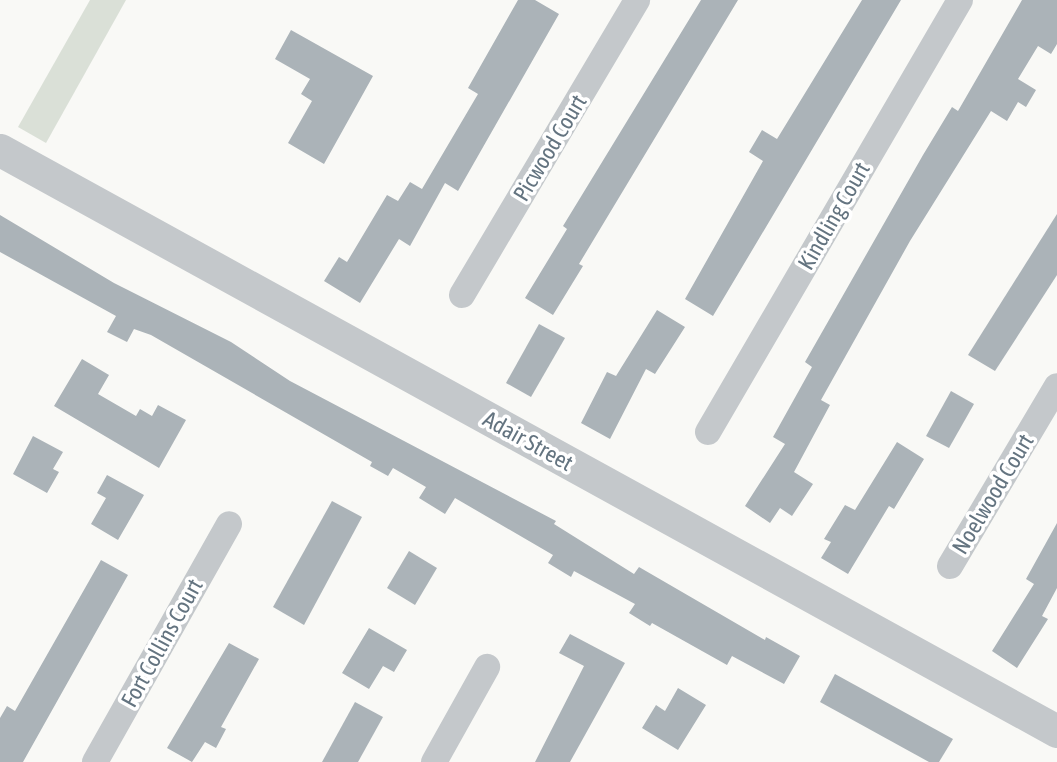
<!DOCTYPE html>
<html>
<head>
<meta charset="utf-8">
<style>
  body { margin:0 }
  #map { position:relative; width:1057px; height:762px; overflow:hidden; background:#f9f9f6; font-family:"Asap Condensed",sans-serif }
  div>[style] { position:absolute }
  [style*='--x'] { left:calc(var(--x)*1px); top:calc(var(--y)*1px); width:calc(var(--w)*1px); rotate:calc(var(--a)*1deg) }
  .green>* { inset:0; background:#dae0d7 }
  .building>* { inset:0; background:#abb3b8 }
  .minor>* { height:26px; margin:-13px; padding:0 13px; transform-origin:13px; border-radius:13px; background:#c4c8cb }
  .tertiary>* { height:33px; margin:-16.5px; padding:0 16.5px; transform-origin:16.5px; border-radius:16.5px; background:#c4c8cb }
  span { translate:-50% -50%; white-space:nowrap; text-align:center; line-height:1.15; -webkit-text-stroke:7px #fff; paint-order:stroke }
  .street-label { font-size:23px; color:#647480 }
</style>
</head>
<body>
<div id="map">
  <div class="green">
    <div style="clip-path:polygon(90px 0,126px 0,46px 143px,18px 127px)"></div>
  </div>
  <div class="building">
    <div style="clip-path:polygon(518px 0,535px 0,559px 14px,458px 191px,445px 183px,410px 246px,399px 239px,360px 303px,324px 281px,339px 257px,347px 262px,387px 195px,398px 201px,410px 182px,422px 189px,478px 94px,468px 88px)"></div>
    <div style="clip-path:polygon(701px 0,738px 0,579px 264px,583px 266px,553px 315px,525px 298px,567px 229px,563px 226px)"></div>
    <div style="clip-path:polygon(862px 0,901px 0,713px 316px,685px 299px,763px 161px,749px 152px,762px 130px,777px 139px)"></div>
    <div style="clip-path:polygon(1022px 0,1057px 0,1057px 44px,1051px 54px,1038px 46px,1018px 79px,1036px 90px,1026px 107px,1018px 102px,1007px 121px,991px 111px,910px 241px,821px 400px,830px 405px,794px 472px,813px 484px,792px 516px,780px 508px,770px 523px,745px 506px,785px 444px,773px 437px,812px 367px,805px 362px,923px 155px,952px 107px,958px 111px)"></div>
    <div style="clip-path:polygon(291px 30px,373px 76px,324px 164px,288px 143px,312px 101px,301px 94px,310px 79px,275px 59px)"></div>
    <div style="clip-path:polygon(1057px 214px,1057px 275px,995px 371px,968px 355px)"></div>
    <div style="clip-path:polygon(0 215px,114px 283px,231px 342px,290px 381px,556px 521px,554px 524px,634px 574px,639px 567px,765px 640px,766px 637px,800px 656px,784px 684px,732px 656px,727px 665px,652px 623px,650px 626px,629px 613px,635px 604px,574px 571px,571px 577px,548px 563px,553px 555px,455px 498px,445px 514px,419px 498px,426px 487px,393px 468px,388px 476px,370px 466px,372px 462px,151px 335px,134px 329px,127px 342px,107px 332px,116px 316px,0 252px)"></div>
    <div style="clip-path:polygon(657px 310px,685px 327px,655px 374px,646px 369px,610px 439px,581px 423px,607px 372px,616px 376px)"></div>
    <div style="clip-path:polygon(539px 324px,565px 338px,531px 397px,506px 383px)"></div>
    <div style="clip-path:polygon(82px 359px,109px 375px,98px 394px,136px 416px,140px 409px,152px 416px,158px 405px,186px 420px,159px 468px,54px 406px)"></div>
    <div style="clip-path:polygon(951px 391px,974px 404px,949px 448px,926px 436px)"></div>
    <div style="clip-path:polygon(33px 436px,63px 452px,53px 469px,59px 472px,47px 493px,13px 474px)"></div>
    <div style="clip-path:polygon(897px 442px,924px 459px,894px 509px,889px 506px,848px 574px,821px 558px,831px 542px,824px 539px,845px 505px,855px 510px)"></div>
    <div style="clip-path:polygon(107px 475px,144px 495px,118px 540px,91px 524px,106px 498px,97px 493px)"></div>
    <div style="clip-path:polygon(332px 501px,362px 517px,304px 625px,273px 607px)"></div>
    <div style="clip-path:polygon(1057px 523px,1057px 588px,1042px 616px,1048px 619px,1017px 668px,992px 651px,1034px 584px,1026px 579px)"></div>
    <div style="clip-path:polygon(409px 551px,437px 568px,415px 605px,387px 588px)"></div>
    <div style="clip-path:polygon(101px 560px,128px 575px,23px 762px,0 762px,0 718px,7px 706px,15px 711px)"></div>
    <div style="clip-path:polygon(369px 628px,407px 650px,394px 672px,383px 666px,369px 689px,342px 673px)"></div>
    <div style="clip-path:polygon(570px 634px,625px 663px,570px 762px,535px 762px,584px 666px,559px 653px)"></div>
    <div style="clip-path:polygon(229px 643px,259px 659px,221px 727px,226px 729px,216px 748px,205px 742px,192px 762px,167px 748px)"></div>
    <div style="clip-path:polygon(835px 674px,953px 739px,939px 762px,929px 762px,820px 702px)"></div>
    <div style="clip-path:polygon(678px 688px,706px 705px,678px 750px,642px 728px,656px 705px,665px 711px)"></div>
    <div style="clip-path:polygon(355px 702px,383px 717px,358px 762px,322px 762px)"></div>
  </div>
  <div class="minor">
    <div style="--x:462;--y:295;--w:343;--a:-59.3"></div>
    <div style="--x:708;--y:432;--w:500;--a:-59.74"></div>
    <div style="--x:950;--y:566;--w:209;--a:-59.3"></div>
    <div style="--x:95;--y:762;--w:273;--a:-60.6"></div>
    <div style="--x:434;--y:762;--w:109;--a:-60.8"></div>
  </div>
  <div class="tertiary">
    <div style="--x:0;--y:150;--w:1206;--a:28.8"></div>
  </div>
  <div class="street-label">
    <span style="left:550px;top:148px;rotate:-59deg">Picwood Court</span>
    <span style="left:834px;top:216px;rotate:-60deg">Kindling Court</span>
    <span style="left:528px;top:441px;rotate:29deg">Adair Street</span>
    <span style="left:993px;top:494px;rotate:-59deg">Noelwood Court</span>
    <span style="left:162px;top:643px;rotate:-61deg">Fort Collins Court</span>
  </div>
</div>
</body>
</html>
